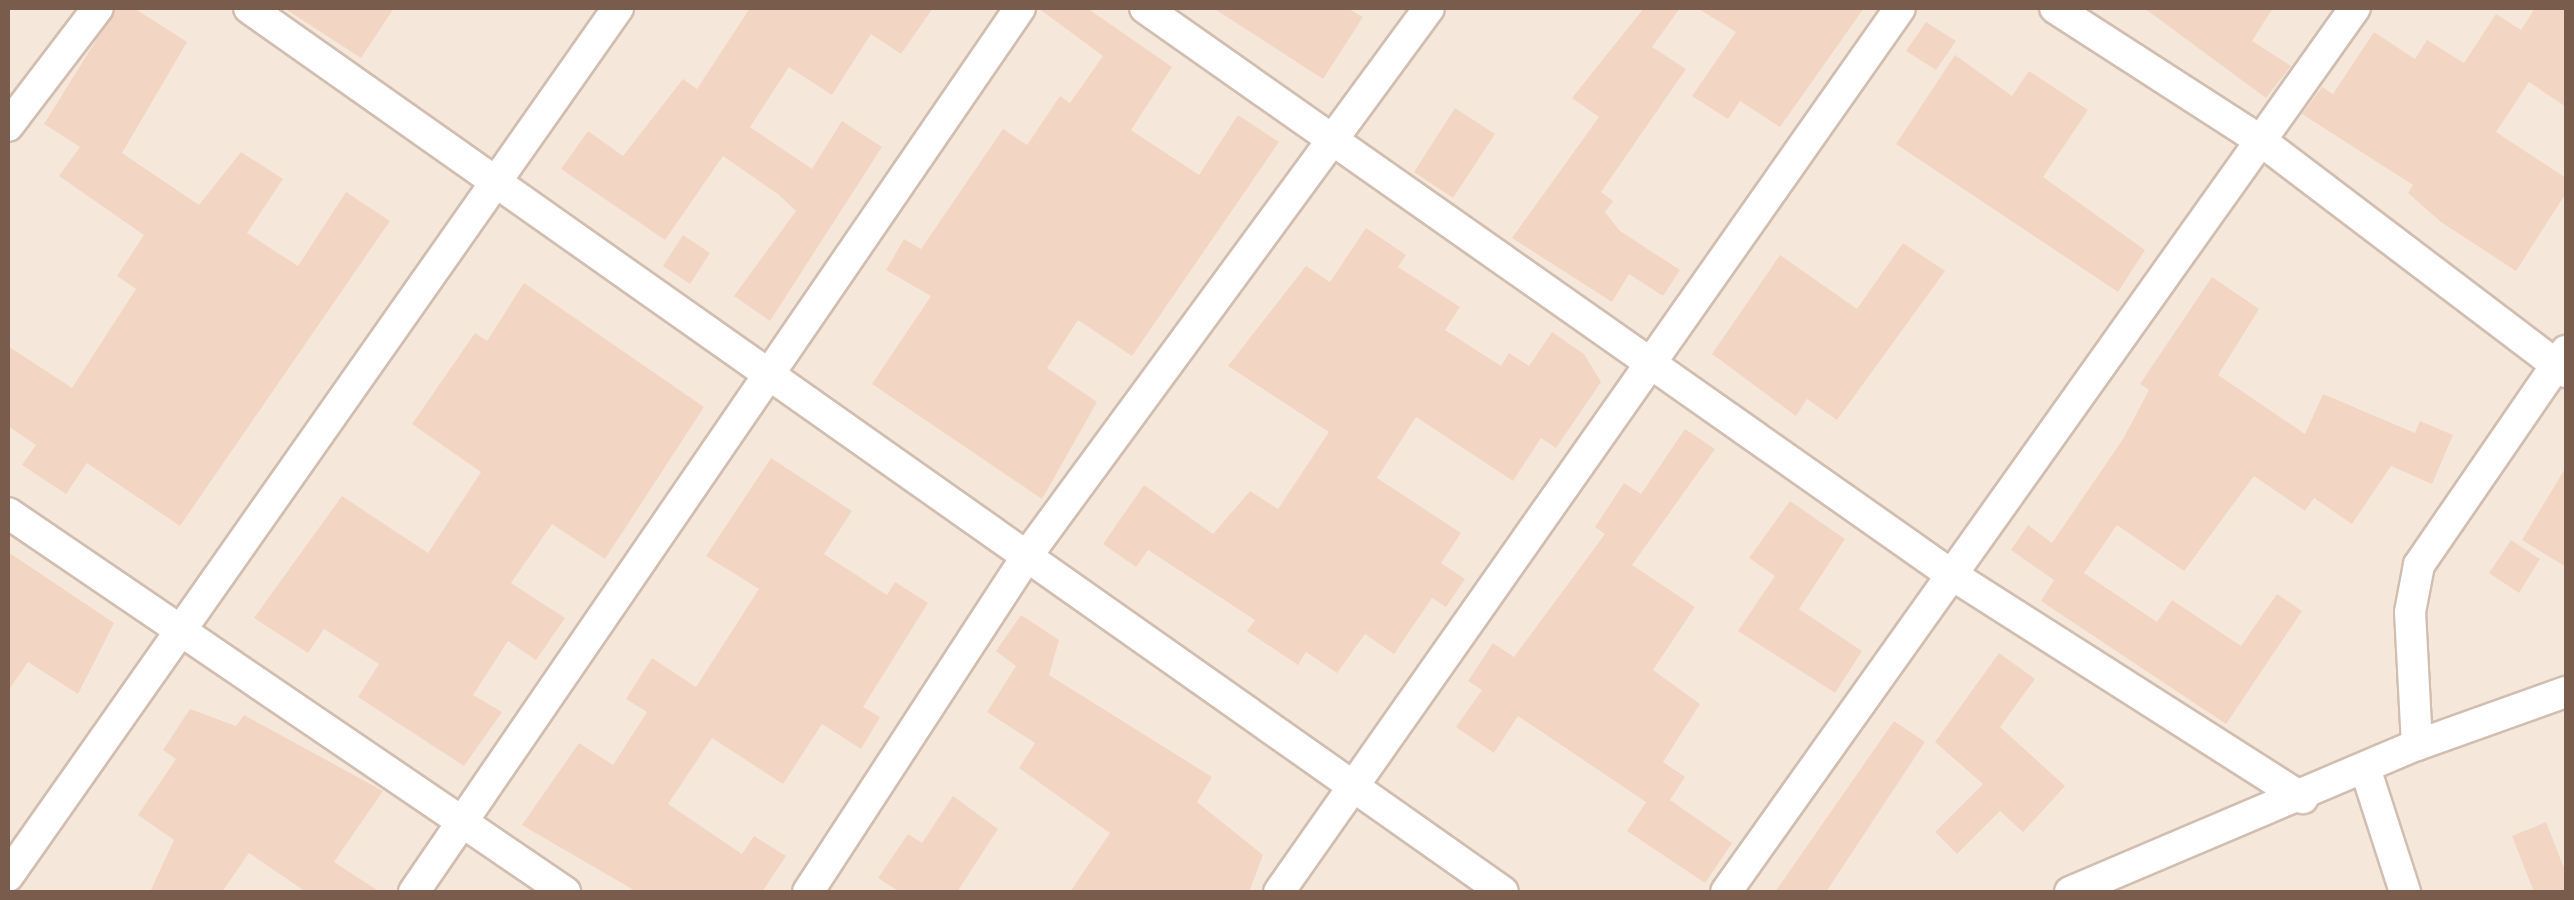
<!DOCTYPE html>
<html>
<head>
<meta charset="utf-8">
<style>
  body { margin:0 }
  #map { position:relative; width:2574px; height:900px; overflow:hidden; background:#fdf6ec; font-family:Helvetica,sans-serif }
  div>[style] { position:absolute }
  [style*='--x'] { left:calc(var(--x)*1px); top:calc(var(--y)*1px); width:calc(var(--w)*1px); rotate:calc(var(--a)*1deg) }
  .residential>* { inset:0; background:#f5e8da }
  .building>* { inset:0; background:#f3d5c3 }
  .roads { filter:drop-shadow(2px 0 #d1beb0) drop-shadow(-2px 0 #d1beb0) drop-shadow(0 2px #d1beb0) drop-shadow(0 -2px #d1beb0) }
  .minor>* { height:30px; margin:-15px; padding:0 15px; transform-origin:15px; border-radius:15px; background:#fff }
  span { translate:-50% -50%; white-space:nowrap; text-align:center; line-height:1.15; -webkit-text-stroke:8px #fffaf3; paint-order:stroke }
  .frame { position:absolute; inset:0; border:10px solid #7a5c4d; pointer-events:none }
</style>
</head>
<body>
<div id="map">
  <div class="residential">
    <div style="clip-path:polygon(8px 8px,2566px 8px,2566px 892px,8px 892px)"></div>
  </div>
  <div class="building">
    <div style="clip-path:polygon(116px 8px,134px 8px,187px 42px,122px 153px,199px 205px,241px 152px,283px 179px,247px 233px,298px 266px,346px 192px,390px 221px,180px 526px,87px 463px,66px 494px,22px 465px,36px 445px,8px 426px,8px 346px,72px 388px,136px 289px,117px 276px,144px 235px,59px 176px,80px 147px,44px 124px)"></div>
    <div style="clip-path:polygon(284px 8px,394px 8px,361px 58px)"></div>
    <div style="clip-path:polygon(750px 8px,933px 8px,901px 54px,871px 34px,832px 95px,789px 67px,750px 127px,812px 169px,842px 121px,882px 147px,770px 321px,734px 296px,796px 211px,779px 195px,723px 156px,665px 240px,561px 169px,588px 131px,623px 156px,683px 79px,697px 89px)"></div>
    <div style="clip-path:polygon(1038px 8px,1087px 8px,1172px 67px,1131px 130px,1199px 175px,1238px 115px,1279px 142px,1132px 356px,1078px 320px,1047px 368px,1097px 402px,1042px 499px,872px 384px,931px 296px,886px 270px,904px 239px,921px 249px,1003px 129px,1027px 145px,1060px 96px,1070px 103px,1103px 56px)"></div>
    <div style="clip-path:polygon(1213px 8px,1347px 8px,1363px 17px,1323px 79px)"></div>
    <div style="clip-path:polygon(1644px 8px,1680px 8px,1652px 47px,1686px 69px,1601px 192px,1613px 201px,1605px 212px,1620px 231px,1680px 270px,1663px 296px,1629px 274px,1612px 302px,1512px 238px,1599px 117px,1572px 98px)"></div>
    <div style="clip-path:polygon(1697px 8px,1864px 8px,1780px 127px,1740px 101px,1728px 119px,1692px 96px,1736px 32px)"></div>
    <div style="clip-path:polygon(2144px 8px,2273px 8px,2252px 41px,2291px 66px,2266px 98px)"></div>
    <div style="clip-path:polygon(2535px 8px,2566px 8px,2566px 107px,2529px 82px,2496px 132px,2566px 178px,2566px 193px,2516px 271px,2441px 222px,2408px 193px,2413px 185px,2302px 114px,2322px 87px,2333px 94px,2374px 32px,2415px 59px,2427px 40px,2464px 63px,2496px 14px,2521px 30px)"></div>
    <div style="clip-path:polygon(1926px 22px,1956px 41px,1936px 70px,1906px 51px)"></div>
    <div style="clip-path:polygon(1955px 55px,2012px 96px,2029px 71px,2088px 110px,2043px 177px,2145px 250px,2118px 292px,1896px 144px)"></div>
    <div style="clip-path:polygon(1455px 108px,1495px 134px,1453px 198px,1414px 172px)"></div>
    <div style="clip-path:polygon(1366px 228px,1406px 255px,1398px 267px,1460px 307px,1445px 330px,1501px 366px,1509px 353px,1529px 366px,1552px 332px,1584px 354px,1601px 382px,1556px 448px,1541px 438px,1513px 481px,1416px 417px,1377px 478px,1461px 533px,1441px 563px,1465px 579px,1446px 607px,1432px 598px,1394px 654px,1365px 634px,1337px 673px,1306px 652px,1298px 665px,1247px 631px,1255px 620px,1148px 550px,1136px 567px,1103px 544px,1144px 485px,1213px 534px,1250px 491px,1278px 509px,1329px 432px,1228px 366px,1306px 266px,1330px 282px)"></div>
    <div style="clip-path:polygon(683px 235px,710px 253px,690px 284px,663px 266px)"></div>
    <div style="clip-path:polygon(1903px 243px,1945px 271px,1837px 420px,1807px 399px,1796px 416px,1712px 354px,1780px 255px,1857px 309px)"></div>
    <div style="clip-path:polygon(2212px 277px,2259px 309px,2218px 375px,2305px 434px,2323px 394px,2415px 433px,2420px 421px,2453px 435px,2432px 484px,2391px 466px,2352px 524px,2314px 498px,2305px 511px,2254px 476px,2184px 571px,2117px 525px,2084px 573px,2157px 622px,2172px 600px,2241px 646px,2277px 594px,2302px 611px,2226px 724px,2041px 601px,2054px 580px,2011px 550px,2028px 525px,2052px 543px,2123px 439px,2149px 390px,2140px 384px)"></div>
    <div style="clip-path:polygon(524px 283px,704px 407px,605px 559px,552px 524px,511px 583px,565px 618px,536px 660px,508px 641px,473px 695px,502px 712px,464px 766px,358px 697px,379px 664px,324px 629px,308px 653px,254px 618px,342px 496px,428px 553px,481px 472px,412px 424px,475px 333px,487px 341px)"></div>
    <div style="clip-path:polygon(1685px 429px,1715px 449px,1632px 565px,1695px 607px,1653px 670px,1700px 704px,1663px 762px,1685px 777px,1670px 800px,1732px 843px,1705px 883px,1627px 831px,1646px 802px,1518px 716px,1494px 753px,1456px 727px,1482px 690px,1468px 681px,1493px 643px,1514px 657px,1605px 534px,1595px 527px,1624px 483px,1641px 494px)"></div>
    <div style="clip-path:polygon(771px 458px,852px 511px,824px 554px,887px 595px,895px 582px,928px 603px,863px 707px,880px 717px,861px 749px,822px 724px,783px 784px,712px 738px,668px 804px,742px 854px,754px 836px,786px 856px,762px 892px,637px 892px,522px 825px,579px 743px,613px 765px,647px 712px,626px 699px,652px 658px,696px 687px,759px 589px,706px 556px)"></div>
    <div style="clip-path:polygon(2566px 467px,2566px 567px,2522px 540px)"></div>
    <div style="clip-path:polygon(1790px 501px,1845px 539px,1799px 609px,1862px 651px,1835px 693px,1738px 631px,1775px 576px,1749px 558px)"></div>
    <div style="clip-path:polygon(2511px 540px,2540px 559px,2519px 593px,2489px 573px)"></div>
    <div style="clip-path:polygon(8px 552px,114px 623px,78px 694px,28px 662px,8px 691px)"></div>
    <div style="clip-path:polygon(1021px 615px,1059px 640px,1049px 675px,1212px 777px,1197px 802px,1263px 855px,1249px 892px,1070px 892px,1110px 833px,1019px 768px,1035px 743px,987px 712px,1016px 666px,996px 651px)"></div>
    <div style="clip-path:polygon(1999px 653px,2035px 679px,2000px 727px,2065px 786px,2023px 832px,2000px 811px,1957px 854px,1935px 832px,1983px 784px,1935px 742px)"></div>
    <div style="clip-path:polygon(190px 709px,236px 726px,244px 715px,383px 791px,334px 862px,380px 892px,306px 892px,249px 853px,222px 892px,150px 892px,174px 840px,138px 815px,176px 759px,163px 750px)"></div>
    <div style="clip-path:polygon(1894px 721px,1925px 742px,1826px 892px,1775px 892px)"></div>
    <div style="clip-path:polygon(953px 796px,998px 829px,957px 892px,900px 892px,878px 878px,908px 834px,922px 843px)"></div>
    <div style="clip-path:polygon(2546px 822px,2566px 873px,2566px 892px,2534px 892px,2512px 836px)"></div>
  </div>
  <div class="roads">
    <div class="minor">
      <div style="--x:249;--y:8;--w:1534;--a:35.18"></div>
      <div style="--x:1145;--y:8;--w:979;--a:35.1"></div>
      <div style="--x:1946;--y:571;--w:423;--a:32.5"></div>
      <div style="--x:2055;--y:8;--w:244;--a:32.8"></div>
      <div style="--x:2260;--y:140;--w:384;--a:37.2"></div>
      <div style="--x:8;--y:126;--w:148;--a:-52.7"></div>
      <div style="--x:8;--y:513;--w:674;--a:34.23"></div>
      <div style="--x:2417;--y:745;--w:133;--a:-93"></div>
      <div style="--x:2410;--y:612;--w:48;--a:-79.2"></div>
      <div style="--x:2419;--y:565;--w:260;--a:-55.5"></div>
      <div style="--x:2365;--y:768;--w:130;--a:72.1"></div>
      <div style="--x:8;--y:876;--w:1061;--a:-54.9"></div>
      <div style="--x:414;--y:892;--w:1072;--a:-55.57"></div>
      <div style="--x:808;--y:892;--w:400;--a:-56.9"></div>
      <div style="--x:1026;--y:557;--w:681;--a:-53.72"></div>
      <div style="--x:1279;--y:892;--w:1080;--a:-54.91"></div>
      <div style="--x:1726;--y:892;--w:1085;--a:-54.57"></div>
      <div style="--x:2070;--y:892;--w:377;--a:-23"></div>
      <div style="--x:2417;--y:745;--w:158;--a:-19.6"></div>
    </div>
  </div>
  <div class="frame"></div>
</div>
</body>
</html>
